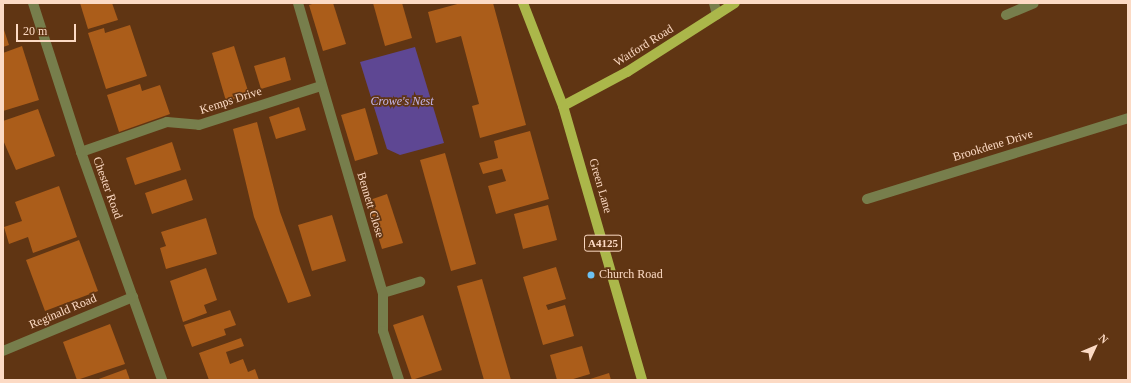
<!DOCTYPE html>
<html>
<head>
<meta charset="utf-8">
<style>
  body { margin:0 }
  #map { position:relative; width:1131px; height:383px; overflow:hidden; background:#603513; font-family:Georgia,serif }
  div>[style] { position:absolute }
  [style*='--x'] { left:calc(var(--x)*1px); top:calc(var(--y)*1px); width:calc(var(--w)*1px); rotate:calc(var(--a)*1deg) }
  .green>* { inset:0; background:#5e4793 }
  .building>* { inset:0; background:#ab5d1a }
  .minor>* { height:10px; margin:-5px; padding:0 5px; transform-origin:5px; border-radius:5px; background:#777e4c }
  .major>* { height:10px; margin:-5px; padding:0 5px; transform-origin:5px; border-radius:5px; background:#abb74a }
  .dots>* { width:11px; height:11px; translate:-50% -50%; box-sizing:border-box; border:2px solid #603513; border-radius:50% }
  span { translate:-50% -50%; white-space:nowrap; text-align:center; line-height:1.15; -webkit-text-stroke:3.5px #603513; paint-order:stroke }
  .shield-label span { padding:1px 3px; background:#603513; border:1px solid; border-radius:3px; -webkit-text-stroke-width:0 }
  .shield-label { font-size:11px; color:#fcdac4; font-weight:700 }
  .street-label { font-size:12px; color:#fcdac4 }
  .park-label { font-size:12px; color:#c4b7ed; font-style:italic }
  .poi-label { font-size:12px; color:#fcdac4 }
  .left { translate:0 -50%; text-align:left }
  .frame { position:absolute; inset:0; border:4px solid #fcdac4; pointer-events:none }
  .north { position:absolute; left:1075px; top:327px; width:40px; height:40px; -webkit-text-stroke:3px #603513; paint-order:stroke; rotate:46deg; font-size:11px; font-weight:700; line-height:16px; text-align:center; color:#fcdac4 }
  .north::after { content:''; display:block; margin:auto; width:14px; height:18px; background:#fcdac4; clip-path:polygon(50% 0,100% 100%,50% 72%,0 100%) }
  .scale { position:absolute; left:16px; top:24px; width:60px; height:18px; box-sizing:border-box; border:2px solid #fcdac4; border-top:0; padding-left:5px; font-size:12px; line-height:14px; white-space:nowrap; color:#fcdac4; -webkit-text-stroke:3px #603513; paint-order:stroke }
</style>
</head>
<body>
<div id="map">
  <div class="green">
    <div style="clip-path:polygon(415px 47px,444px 143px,400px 155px,387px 149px,360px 62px)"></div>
  </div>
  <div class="building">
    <div style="clip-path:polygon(80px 3px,112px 3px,118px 20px,88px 29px)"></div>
    <div style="clip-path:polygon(315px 3px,333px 3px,346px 44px,323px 51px,309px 5px)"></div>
    <div style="clip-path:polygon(373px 3px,402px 3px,412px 38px,385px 46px)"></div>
    <div style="clip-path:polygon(461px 3px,493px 3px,526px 125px,480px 138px,472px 106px,479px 104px,461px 36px,436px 43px,428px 12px)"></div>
    <div style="clip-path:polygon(130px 25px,147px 76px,106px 89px,88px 33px,104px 28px,105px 33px)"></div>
    <div style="clip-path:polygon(3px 27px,9px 45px,3px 47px)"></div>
    <div style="clip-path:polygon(22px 46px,39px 100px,3px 111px,3px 53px)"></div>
    <div style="clip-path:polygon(234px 46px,249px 94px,226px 101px,212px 53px)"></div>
    <div style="clip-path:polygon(285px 57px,291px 80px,261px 89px,254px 66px)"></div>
    <div style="clip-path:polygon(140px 84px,142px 91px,160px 85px,170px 114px,119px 132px,107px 95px)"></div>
    <div style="clip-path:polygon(299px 107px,306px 130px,276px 139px,269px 117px)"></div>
    <div style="clip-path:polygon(365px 108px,378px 154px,355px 161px,341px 115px)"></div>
    <div style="clip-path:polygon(38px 109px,55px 156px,16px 170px,3px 140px,3px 121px)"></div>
    <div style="clip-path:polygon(257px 122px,280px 212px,311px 296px,288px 303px,254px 217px,233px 129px)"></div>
    <div style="clip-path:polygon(530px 131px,549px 199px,496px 214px,488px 186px,506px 181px,502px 169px,483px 174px,479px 163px,498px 158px,494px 141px)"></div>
    <div style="clip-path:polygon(172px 142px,181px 170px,135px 185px,126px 158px)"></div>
    <div style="clip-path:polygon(445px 153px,476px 264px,451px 271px,420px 160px)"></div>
    <div style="clip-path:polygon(186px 179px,193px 200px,152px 214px,145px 193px)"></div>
    <div style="clip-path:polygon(59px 186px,77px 237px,33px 253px,28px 237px,9px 244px,4px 227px,22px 221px,15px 202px)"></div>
    <div style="clip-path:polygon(387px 194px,403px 243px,382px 249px,367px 201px)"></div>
    <div style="clip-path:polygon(548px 205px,557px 240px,523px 249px,514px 214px)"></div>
    <div style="clip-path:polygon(332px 215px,346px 261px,312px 271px,298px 225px)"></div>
    <div style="clip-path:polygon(206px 218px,217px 254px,166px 269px,160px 248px,166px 246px,161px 232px)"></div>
    <div style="clip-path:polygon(79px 240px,98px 291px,45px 311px,26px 260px)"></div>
    <div style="clip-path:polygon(556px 267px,566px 299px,546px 305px,548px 310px,565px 305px,574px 336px,543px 345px,523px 277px)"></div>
    <div style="clip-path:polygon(206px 268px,217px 300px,204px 305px,207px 313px,183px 322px,170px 281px)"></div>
    <div style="clip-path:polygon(482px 279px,511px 380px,484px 380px,457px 286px)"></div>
    <div style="clip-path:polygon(230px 310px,236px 325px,224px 329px,226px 335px,192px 347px,184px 325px)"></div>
    <div style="clip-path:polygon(423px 315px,442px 370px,412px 380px,393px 325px)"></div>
    <div style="clip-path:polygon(110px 324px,125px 364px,77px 380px,63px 342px)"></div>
    <div style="clip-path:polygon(241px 338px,244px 346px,226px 352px,230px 364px,243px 359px,248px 372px,255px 369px,259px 380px,209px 380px,199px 353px)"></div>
    <div style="clip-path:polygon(582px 346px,590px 374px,570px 380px,557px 380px,550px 355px)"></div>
    <div style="clip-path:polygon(126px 369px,130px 380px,96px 380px)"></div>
    <div style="clip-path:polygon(609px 373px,611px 380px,587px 380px)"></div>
  </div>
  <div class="minor">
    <div style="--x:33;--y:3;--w:157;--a:72.1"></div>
    <div style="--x:81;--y:152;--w:242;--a:70.4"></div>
    <div style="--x:298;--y:3;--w:302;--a:73.7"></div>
    <div style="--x:383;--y:293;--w:39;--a:-17"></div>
    <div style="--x:714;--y:3;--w:12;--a:76"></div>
    <div style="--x:1006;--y:15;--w:30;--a:-23"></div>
    <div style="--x:81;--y:152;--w:91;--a:-19.2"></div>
    <div style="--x:167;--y:122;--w:32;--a:5"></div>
    <div style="--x:199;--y:125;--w:128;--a:-17.7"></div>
    <div style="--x:867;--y:199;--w:273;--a:-17.2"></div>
    <div style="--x:383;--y:293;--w:38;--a:90"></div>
    <div style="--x:383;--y:331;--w:52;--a:71.9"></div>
    <div style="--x:3;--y:351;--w:141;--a:-22.6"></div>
  </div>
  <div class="major">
    <div style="--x:523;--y:3;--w:110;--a:68.8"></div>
    <div style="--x:563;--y:106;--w:285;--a:73.9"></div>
    <div style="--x:563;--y:106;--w:72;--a:-28"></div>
    <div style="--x:627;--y:72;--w:128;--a:-32.6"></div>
  </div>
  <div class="dots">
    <div style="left:591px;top:275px;background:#6dc2f3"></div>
  </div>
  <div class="shield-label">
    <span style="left:603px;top:243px">A4125</span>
  </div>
  <div class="street-label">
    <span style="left:644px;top:46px;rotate:-32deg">Watford Road</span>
    <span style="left:231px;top:101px;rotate:-18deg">Kemps Drive</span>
    <span style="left:993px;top:146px;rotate:-17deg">Brookdene Drive</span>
    <span style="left:600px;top:186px;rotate:74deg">Green Lane</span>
    <span style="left:107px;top:188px;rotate:70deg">Chester Road</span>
    <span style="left:370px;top:205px;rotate:73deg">Bennett Close</span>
    <span style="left:63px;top:312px;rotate:-23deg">Reginald Road</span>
  </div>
  <div class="park-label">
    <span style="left:402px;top:102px">Crowe's Nest</span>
  </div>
  <div class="poi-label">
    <span class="left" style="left:599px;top:275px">Church Road</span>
  </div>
  <div class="frame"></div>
  <div class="north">N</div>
  <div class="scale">20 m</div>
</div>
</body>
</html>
